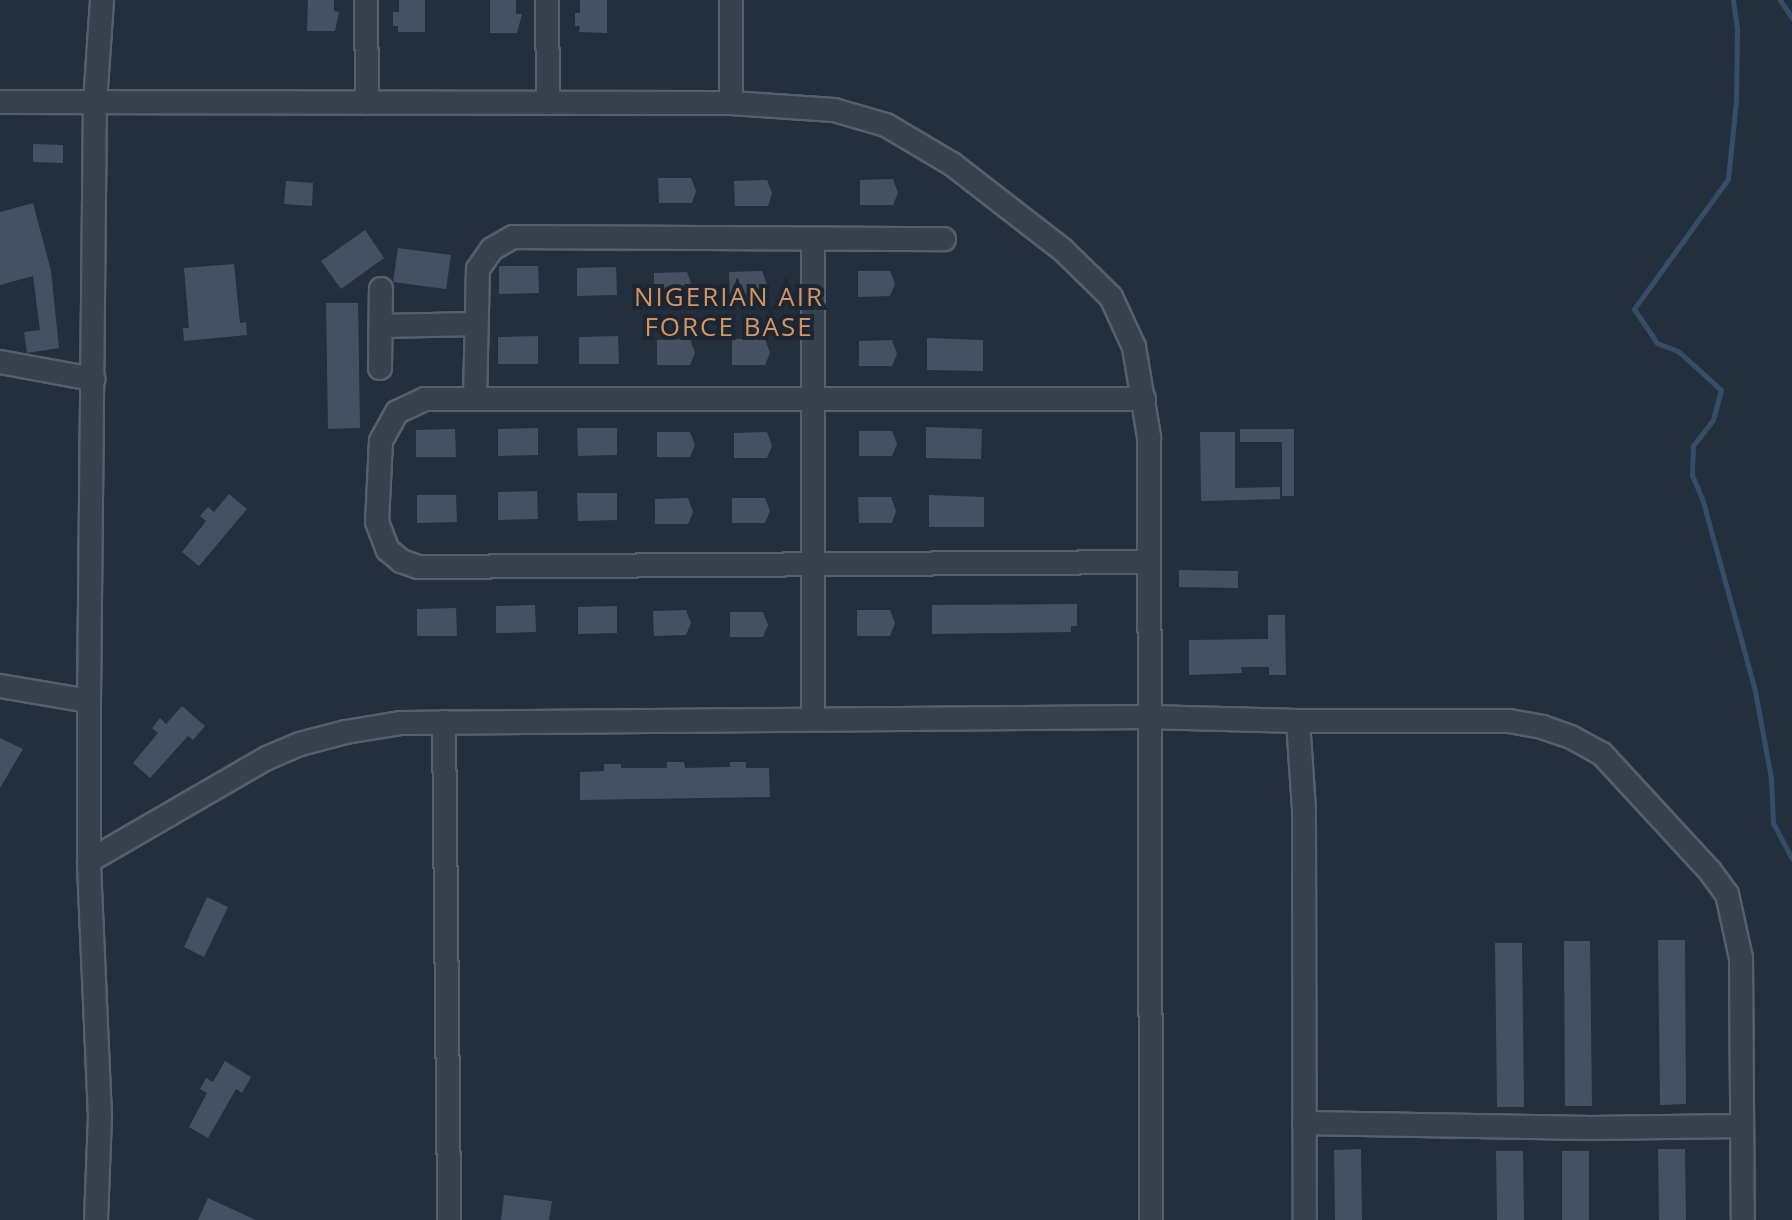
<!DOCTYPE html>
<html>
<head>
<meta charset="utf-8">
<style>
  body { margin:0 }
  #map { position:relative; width:1792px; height:1220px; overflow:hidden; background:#242f3e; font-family:"Open Sans",sans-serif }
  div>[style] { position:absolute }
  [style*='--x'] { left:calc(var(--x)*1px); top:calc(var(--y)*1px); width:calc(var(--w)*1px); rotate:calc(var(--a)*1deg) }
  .stream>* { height:5px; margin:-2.5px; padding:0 2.5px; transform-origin:2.5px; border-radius:2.5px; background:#394c67 }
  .building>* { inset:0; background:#455162 }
  .roads { filter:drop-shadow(2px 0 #565f6c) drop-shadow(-2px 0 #565f6c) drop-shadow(0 2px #565f6c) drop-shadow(0 -2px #565f6c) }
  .minor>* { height:22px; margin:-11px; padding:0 11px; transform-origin:11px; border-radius:11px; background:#38414e }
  span { translate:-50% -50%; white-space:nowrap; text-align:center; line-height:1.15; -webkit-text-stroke:8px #1d2633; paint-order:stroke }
  .neighbourhood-label { font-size:26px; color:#d59563; letter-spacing:2px }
</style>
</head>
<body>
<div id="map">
  <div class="stream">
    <div style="--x:1733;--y:0;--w:29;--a:82"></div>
    <div style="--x:1737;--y:29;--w:72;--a:90.8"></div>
    <div style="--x:1736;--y:101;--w:78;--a:95.9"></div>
    <div style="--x:1728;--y:179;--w:160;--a:125.9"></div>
    <div style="--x:1634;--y:309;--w:41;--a:55.9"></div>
    <div style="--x:1657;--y:343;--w:22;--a:21"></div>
    <div style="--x:1678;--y:351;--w:58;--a:42.2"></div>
    <div style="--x:1721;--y:390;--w:31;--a:105"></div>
    <div style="--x:1713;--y:420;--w:33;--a:128"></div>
    <div style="--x:1693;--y:446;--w:29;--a:92"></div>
    <div style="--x:1692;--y:475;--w:25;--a:67"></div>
    <div style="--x:1702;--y:498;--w:200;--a:74.6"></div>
    <div style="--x:1755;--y:691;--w:88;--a:79.6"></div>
    <div style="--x:1771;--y:778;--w:45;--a:87.5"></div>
    <div style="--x:1773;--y:823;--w:40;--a:62"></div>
    <div style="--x:1780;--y:0;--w:22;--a:56"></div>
  </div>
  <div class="building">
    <div style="clip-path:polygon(308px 0,334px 0,334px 11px,339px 12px,335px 31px,307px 31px)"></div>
    <div style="clip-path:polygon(399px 0,425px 0,425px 32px,398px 32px,398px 26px,393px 26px,393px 12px,399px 12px)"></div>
    <div style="clip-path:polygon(490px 0,516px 0,516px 14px,522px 14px,517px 33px,490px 33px)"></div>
    <div style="clip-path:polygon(580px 0,607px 0,607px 33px,579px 32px,580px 26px,575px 26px,575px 13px,580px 13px)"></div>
    <div style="clip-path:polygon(33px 144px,63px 145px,63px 163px,33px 162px)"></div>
    <div style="clip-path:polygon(658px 178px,691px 178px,696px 191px,692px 203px,659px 203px)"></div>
    <div style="clip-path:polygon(893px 179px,898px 193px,893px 205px,860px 205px,860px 180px)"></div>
    <div style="clip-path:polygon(767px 180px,772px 193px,768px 206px,735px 206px,734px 181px)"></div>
    <div style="clip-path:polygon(286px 181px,313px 183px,312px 206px,284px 204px)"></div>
    <div style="clip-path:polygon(33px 203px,51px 271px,59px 348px,27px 353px,24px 332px,40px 330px,33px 276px,0 285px,0 212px)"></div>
    <div style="clip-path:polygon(365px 230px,384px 258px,341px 289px,321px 261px)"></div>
    <div style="clip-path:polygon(398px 248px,451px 255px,446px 289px,393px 282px)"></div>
    <div style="clip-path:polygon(234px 264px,240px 323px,246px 322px,247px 335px,184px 341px,183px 328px,189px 328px,184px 268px)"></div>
    <div style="clip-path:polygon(499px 266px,538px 266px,539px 293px,499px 294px)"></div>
    <div style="clip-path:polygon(616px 267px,617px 295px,577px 296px,577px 268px)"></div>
    <div style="clip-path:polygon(762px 271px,767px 285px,763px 297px,730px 297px,729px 272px)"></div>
    <div style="clip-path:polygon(858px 271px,890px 271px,895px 284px,890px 296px,858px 297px)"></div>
    <div style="clip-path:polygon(687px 272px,692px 286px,687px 298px,654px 298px,654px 273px)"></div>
    <div style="clip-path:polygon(326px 303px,358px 303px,360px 428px,328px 429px)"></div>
    <div style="clip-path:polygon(538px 336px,538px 364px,498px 364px,498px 337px)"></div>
    <div style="clip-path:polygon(618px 336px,619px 364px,579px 364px,579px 337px)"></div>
    <div style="clip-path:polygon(927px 338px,983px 340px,983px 371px,927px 370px)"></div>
    <div style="clip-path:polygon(690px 339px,695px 353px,690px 365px,657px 365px,657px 340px)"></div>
    <div style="clip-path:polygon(732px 339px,765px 339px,770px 353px,765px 365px,732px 365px)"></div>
    <div style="clip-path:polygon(892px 340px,897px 354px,892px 366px,859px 366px,859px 341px)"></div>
    <div style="clip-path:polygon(926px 427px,982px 429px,981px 459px,926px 458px)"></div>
    <div style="clip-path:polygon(538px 428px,538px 455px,498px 456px,498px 429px)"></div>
    <div style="clip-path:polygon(577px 428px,617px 428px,617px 455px,578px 456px)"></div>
    <div style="clip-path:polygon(455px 429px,456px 457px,416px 457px,416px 430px)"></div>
    <div style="clip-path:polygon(1240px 429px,1294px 429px,1294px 496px,1282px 496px,1282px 442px,1240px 442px)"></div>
    <div style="clip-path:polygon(859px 431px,892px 431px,897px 444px,892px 456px,859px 456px)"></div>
    <div style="clip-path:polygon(657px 432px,690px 432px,695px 445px,690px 457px,657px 457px)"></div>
    <div style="clip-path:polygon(767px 432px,772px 446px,767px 458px,734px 458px,734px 433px)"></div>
    <div style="clip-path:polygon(1200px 432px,1235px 432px,1235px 488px,1280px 487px,1280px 499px,1201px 501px)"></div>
    <div style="clip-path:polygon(537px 491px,538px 519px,498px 520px,498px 492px)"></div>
    <div style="clip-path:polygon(577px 493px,617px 493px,617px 520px,578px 521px)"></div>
    <div style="clip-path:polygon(229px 494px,247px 509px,199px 566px,182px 552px,206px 521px,200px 516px,208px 507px,214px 512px)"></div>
    <div style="clip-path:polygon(417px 495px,456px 495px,457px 522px,417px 523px)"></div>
    <div style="clip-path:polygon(929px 495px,984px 497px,984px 527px,929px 527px)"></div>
    <div style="clip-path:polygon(858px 497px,891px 497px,896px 511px,892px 523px,859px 523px)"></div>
    <div style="clip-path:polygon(688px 498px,693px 512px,688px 524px,655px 524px,655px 499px)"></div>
    <div style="clip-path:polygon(732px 498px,765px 498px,770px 511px,765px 523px,732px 523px)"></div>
    <div style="clip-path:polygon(1179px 570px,1238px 571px,1238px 588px,1179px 587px)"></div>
    <div style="clip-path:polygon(1077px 604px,1077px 626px,1071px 626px,1071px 632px,932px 634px,932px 605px)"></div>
    <div style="clip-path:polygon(535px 605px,536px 632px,496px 633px,496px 606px)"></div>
    <div style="clip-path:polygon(617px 606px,617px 633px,578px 634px,578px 607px)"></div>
    <div style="clip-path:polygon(456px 608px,457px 636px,417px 636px,417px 609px)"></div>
    <div style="clip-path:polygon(686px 610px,691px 623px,686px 635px,654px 636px,653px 611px)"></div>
    <div style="clip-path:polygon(857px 610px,890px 610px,895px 623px,890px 636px,857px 636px)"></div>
    <div style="clip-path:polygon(730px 612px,763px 612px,768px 625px,763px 637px,730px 637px)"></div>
    <div style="clip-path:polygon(1268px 615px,1285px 615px,1286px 675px,1269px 675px,1269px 667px,1241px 667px,1242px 673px,1189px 675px,1189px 640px,1268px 639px)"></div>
    <div style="clip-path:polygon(182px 706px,205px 726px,193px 740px,188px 736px,150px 778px,133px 763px,158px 733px,152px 728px,160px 718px,166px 724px)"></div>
    <div style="clip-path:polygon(0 738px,23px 749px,0 788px)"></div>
    <div style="clip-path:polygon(667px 762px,684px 762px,685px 768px,730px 767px,730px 762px,746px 762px,746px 768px,769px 768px,770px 797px,580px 800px,580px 772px,604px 771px,604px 764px,621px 764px,621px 768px,667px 768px)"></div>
    <div style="clip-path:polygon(207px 897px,228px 907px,204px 957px,184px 947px)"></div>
    <div style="clip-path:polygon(1658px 940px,1685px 940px,1686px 1104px,1660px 1105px)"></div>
    <div style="clip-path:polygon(1564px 941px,1590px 941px,1592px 1106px,1565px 1106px)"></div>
    <div style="clip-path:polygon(1495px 943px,1522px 943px,1524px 1107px,1497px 1107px)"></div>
    <div style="clip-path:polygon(225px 1061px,251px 1077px,242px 1093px,236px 1089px,208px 1138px,189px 1127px,207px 1093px,200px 1089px,206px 1078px,213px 1082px)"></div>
    <div style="clip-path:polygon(1361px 1149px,1362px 1220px,1335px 1220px,1334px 1150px)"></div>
    <div style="clip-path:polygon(1658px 1149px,1685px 1149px,1686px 1220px,1659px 1220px)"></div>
    <div style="clip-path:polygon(1496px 1151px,1523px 1151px,1524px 1220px,1497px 1220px)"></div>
    <div style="clip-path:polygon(1562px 1151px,1589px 1151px,1589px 1220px,1562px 1220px)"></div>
    <div style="clip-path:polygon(504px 1195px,552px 1201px,549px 1220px,501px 1220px)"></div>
    <div style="clip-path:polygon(208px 1198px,256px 1220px,198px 1220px)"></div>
  </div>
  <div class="roads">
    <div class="minor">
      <div style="--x:366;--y:0;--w:103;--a:89.4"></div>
      <div style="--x:547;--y:0;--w:103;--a:89.4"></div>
      <div style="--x:731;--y:0;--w:103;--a:90"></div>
      <div style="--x:0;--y:102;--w:731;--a:0.08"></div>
      <div style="--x:731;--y:103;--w:103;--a:3.9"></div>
      <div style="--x:834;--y:110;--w:54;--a:16.1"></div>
      <div style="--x:886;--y:125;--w:77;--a:30.6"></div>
      <div style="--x:952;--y:164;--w:140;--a:37.8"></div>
      <div style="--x:1063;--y:250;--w:67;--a:44.4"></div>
      <div style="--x:1111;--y:297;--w:55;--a:65.3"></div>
      <div style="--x:1134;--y:347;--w:91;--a:80.5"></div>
      <div style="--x:1149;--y:437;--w:783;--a:89.85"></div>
      <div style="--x:813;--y:239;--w:480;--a:90"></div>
      <div style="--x:381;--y:326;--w:95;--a:-1.2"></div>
      <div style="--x:0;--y:362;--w:95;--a:10.4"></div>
      <div style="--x:380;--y:368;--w:79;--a:-89.3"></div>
      <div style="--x:475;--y:399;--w:130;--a:-88.7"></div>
      <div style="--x:478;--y:269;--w:24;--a:-55"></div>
      <div style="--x:492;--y:249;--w:24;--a:-30"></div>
      <div style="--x:513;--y:237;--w:431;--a:0.3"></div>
      <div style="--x:1144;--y:399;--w:719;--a:180"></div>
      <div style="--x:425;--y:399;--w:31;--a:155"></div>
      <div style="--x:397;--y:412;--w:33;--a:119"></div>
      <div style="--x:381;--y:441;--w:81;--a:92.8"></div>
      <div style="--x:377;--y:522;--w:30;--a:69"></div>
      <div style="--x:388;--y:550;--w:17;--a:40"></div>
      <div style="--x:401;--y:561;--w:18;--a:19"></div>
      <div style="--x:418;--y:567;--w:730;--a:-0.39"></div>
      <div style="--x:0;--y:686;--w:90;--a:9.6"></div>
      <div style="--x:1298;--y:721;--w:89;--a:86.1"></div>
      <div style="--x:1304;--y:810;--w:410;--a:89.9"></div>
      <div style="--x:444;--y:722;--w:498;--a:89.4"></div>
      <div style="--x:89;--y:861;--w:206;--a:-30.1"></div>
      <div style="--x:267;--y:758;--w:36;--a:-23"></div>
      <div style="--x:300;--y:744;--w:48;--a:-14.6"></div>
      <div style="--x:346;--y:732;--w:56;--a:-9.3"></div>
      <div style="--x:401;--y:723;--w:748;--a:-0.46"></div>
      <div style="--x:1149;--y:717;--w:149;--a:1.5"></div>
      <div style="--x:1298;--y:721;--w:211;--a:0"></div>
      <div style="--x:1509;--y:721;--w:34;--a:10"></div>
      <div style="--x:1542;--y:727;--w:31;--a:19"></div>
      <div style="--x:1571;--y:737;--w:35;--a:29"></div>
      <div style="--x:1602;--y:754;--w:159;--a:47.3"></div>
      <div style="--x:1710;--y:871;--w:29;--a:54"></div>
      <div style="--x:1727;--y:894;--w:66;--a:77.7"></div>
      <div style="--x:1741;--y:958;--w:262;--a:89.6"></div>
      <div style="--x:1304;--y:1123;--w:287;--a:1"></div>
      <div style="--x:1591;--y:1128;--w:150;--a:-0.8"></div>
      <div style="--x:96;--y:1220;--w:103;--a:-87.8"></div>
      <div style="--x:100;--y:1117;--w:256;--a:-92.5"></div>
      <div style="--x:89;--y:861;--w:160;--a:-90"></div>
      <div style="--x:89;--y:701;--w:598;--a:-89.43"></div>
      <div style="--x:95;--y:103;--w:103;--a:-86.1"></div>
    </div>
  </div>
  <div class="neighbourhood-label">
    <span style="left:729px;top:312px">NIGERIAN AIR<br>FORCE BASE</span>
  </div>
</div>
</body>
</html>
